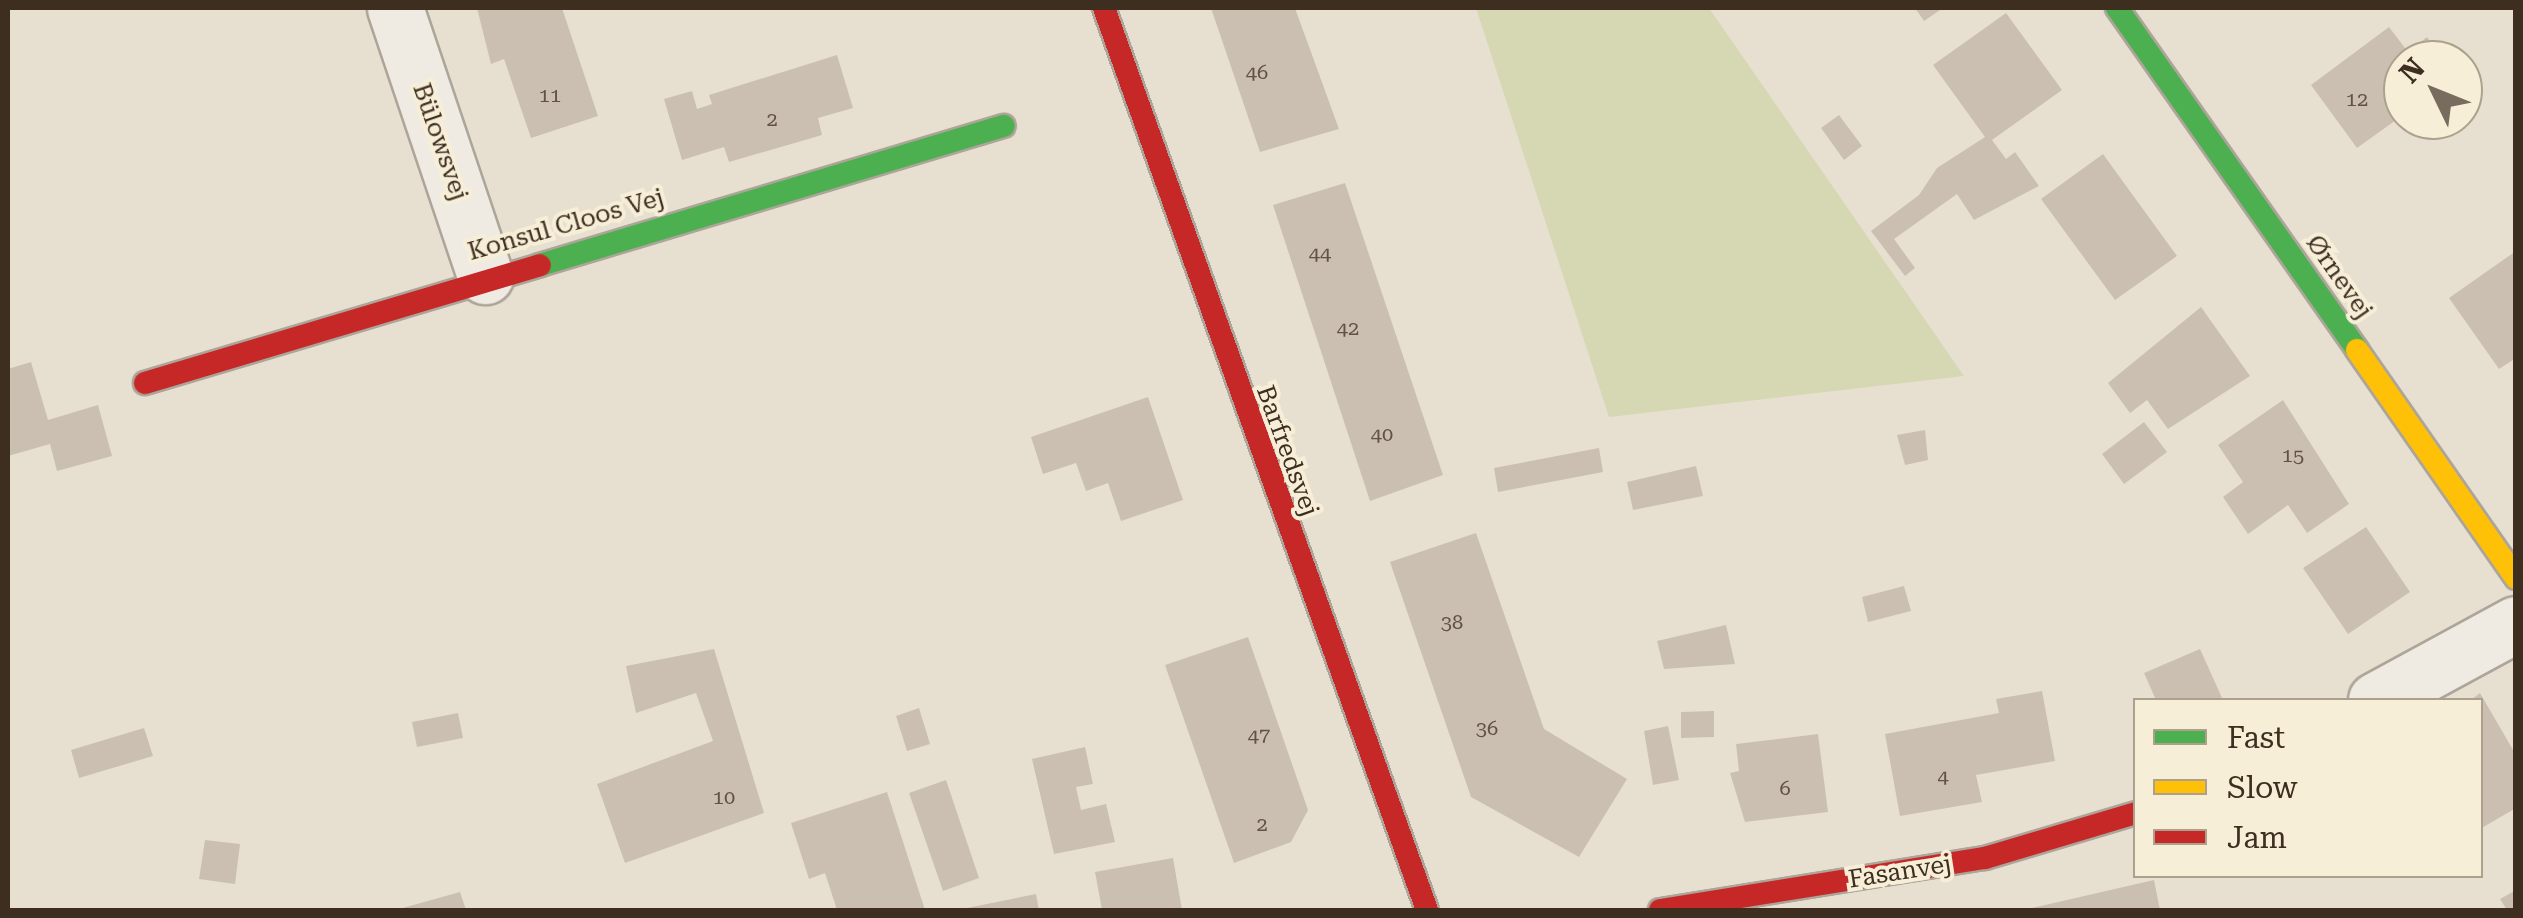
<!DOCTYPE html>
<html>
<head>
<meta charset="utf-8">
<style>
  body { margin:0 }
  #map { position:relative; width:2523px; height:918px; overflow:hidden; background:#e7e0d1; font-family:"Roboto Serif",serif }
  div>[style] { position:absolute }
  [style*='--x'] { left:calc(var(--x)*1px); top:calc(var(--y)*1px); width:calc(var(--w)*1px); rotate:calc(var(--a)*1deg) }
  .green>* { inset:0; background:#d6d7b3 }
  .building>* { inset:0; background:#cbbfb2 }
  .roads { filter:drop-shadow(2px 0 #ada599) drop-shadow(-2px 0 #ada599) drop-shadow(0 2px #ada599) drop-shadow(0 -2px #ada599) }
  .street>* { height:55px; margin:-27.5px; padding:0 27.5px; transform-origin:27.5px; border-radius:27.5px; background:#efebe3 }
  .fast>* { height:22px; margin:-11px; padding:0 11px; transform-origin:11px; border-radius:11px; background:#4caf50 }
  .slow>* { height:22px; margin:-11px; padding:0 11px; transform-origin:11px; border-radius:11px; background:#ffc107 }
  .jam>* { height:22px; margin:-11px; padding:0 11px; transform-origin:11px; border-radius:11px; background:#c62828 }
  span { translate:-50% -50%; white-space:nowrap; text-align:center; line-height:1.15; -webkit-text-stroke:8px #f7eed8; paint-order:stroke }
  .number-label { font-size:20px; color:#605244 }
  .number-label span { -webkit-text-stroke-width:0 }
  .street-label { font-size:25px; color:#3d2e20 }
  .frame { position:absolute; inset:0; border:10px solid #3d2e20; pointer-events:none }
  .legend { position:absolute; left:2133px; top:698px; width:350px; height:180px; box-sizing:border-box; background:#f7eed8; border:2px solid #ada18e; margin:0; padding:12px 18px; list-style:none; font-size:30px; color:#3d2e20 }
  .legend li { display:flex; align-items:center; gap:20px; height:50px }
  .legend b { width:50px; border:2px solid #ada18e }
  .north { position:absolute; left:2383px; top:40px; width:100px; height:100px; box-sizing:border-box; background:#f7eed8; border:2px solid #ada18e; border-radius:50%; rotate:313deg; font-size:28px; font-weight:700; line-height:40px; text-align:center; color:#3d2e20 }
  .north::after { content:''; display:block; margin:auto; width:35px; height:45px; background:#786c5e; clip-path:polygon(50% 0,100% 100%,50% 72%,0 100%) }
</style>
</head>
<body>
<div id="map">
  <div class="green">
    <div style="clip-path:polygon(1476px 8px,1709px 8px,1964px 376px,1609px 417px)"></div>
  </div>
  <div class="building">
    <div style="clip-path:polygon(477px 8px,562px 8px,598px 116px,531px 138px,504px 59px,491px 64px)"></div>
    <div style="clip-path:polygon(1211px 8px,1295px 8px,1339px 129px,1260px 152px)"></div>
    <div style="clip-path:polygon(1915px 8px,1943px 8px,1924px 21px)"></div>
    <div style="clip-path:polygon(2006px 13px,2062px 90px,1992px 140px,2006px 159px,2015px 152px,2039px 186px,1974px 220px,1957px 194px,1894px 239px,1915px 268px,1905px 276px,1871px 231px,1919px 195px,1937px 168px,1985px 137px,1933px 65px)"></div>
    <div style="clip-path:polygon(2389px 27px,2408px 52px,2427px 37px,2444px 60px,2403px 60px,2403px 115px,2357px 148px,2311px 85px)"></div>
    <div style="clip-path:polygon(837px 55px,853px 108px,818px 118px,822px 135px,729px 162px,724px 147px,682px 160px,664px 99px,692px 91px,697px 109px,712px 104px,709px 95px)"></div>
    <div style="clip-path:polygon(1839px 115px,1862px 146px,1844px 160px,1821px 128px)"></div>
    <div style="clip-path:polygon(2103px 154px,2177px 256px,2115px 300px,2041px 199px)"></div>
    <div style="clip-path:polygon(1345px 183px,1443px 475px,1370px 501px,1273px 205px)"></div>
    <div style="clip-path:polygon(2516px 251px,2516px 358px,2499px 369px,2449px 298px)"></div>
    <div style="clip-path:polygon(2201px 307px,2250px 376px,2168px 429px,2147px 400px,2130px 413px,2108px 383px)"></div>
    <div style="clip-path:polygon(31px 362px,48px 420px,98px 405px,112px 456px,57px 471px,50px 444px,8px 456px,8px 369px)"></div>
    <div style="clip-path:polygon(1148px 397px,1183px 500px,1121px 521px,1108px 483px,1086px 491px,1076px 463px,1043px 474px,1031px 437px)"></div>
    <div style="clip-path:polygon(2283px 400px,2349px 504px,2307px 533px,2288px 505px,2248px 534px,2223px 497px,2243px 482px,2218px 445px)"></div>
    <div style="clip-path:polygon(2144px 422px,2167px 452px,2124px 484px,2102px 454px)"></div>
    <div style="clip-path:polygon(1925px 430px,1928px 460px,1905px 465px,1897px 435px)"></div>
    <div style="clip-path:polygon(1599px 448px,1603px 472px,1498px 492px,1494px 468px)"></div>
    <div style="clip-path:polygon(1696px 466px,1703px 496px,1633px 510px,1627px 482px)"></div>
    <div style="clip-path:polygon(2366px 527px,2410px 592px,2348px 634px,2303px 568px)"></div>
    <div style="clip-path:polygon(1476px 533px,1544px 729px,1627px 779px,1579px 857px,1471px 797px,1390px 562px)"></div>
    <div style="clip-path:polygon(1904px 586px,1911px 611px,1868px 622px,1862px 597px)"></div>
    <div style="clip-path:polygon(1726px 625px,1735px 664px,1664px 669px,1657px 641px)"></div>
    <div style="clip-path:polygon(1248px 637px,1308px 810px,1291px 842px,1234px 863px,1165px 665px)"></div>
    <div style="clip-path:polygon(714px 649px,764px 813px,625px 863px,597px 784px,713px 741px,696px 693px,636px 713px,626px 666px)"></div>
    <div style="clip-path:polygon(2200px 649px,2223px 700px,2156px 700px,2144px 673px)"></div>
    <div style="clip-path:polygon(2042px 691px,2055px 761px,1976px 775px,1982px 802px,1900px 816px,1885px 734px,1999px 713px,1996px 699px)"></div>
    <div style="clip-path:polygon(2480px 693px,2516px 755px,2516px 808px,2480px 829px,2480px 700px,2471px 700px)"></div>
    <div style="clip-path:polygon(919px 708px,930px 744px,907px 751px,896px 716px)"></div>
    <div style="clip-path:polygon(1714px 711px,1714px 737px,1681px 738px,1681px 712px)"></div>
    <div style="clip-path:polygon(458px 713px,463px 738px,417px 747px,412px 722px)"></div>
    <div style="clip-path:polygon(1668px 726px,1679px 780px,1653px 785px,1644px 731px)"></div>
    <div style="clip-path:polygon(144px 728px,153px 756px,79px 778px,71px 750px)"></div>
    <div style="clip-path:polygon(1818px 734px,1828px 812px,1745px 822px,1730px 773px,1739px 771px,1736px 744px)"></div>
    <div style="clip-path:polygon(1085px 747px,1093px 784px,1076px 787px,1081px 810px,1106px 804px,1115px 842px,1054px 854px,1032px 759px)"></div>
    <div style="clip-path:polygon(946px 780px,979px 878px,943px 891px,909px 793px)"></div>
    <div style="clip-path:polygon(887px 792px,925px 910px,837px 910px,825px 873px,809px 879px,791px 823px)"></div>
    <div style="clip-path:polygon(205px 840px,240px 844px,235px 884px,199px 879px)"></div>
    <div style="clip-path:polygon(1173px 858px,1182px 910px,1102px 910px,1095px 872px)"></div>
    <div style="clip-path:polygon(2154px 880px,2160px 910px,2029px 910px,2028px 909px)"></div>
    <div style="clip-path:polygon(2516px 890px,2516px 910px,2507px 910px,2500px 899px)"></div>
    <div style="clip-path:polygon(460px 892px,466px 910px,399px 910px,399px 909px)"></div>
    <div style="clip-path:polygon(1036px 894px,1039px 910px,963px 910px,962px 909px)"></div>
  </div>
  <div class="roads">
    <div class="street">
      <div style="--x:395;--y:8;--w:283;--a:71.4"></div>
      <div style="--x:2376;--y:700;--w:159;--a:-28.5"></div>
    </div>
    <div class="fast">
      <div style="--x:2117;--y:8;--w:418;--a:54.9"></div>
      <div style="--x:540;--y:265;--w:484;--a:-16.7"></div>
    </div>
    <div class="slow">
      <div style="--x:2357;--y:350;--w:278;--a:55.1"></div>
    </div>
    <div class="jam">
      <div style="--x:1104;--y:8;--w:958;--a:70.3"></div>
      <div style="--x:145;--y:383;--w:412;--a:-16.6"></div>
      <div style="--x:1660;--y:910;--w:329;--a:-9.1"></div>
      <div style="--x:1985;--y:858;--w:158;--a:-16.6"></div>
    </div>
  </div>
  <div class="number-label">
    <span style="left:1257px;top:72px">46</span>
    <span style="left:550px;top:95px">11</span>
    <span style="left:2357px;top:99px">12</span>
    <span style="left:772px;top:119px">2</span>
    <span style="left:1320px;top:253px">44</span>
    <span style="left:1348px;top:328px">42</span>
    <span style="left:1382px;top:434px">40</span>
    <span style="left:2293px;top:455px">15</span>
    <span style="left:1452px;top:622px">38</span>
    <span style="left:1487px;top:728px">36</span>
    <span style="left:1259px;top:735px">47</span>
    <span style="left:1943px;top:776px">4</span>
    <span style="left:1785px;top:788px">6</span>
    <span style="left:724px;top:797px">10</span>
    <span style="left:1262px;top:824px">2</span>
  </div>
  <div class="street-label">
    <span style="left:440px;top:142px;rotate:71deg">Bülowsvej</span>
    <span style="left:566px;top:225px;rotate:-16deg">Konsul Cloos Vej</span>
    <span style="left:2339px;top:277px;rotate:55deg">Ørnevej</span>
    <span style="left:1287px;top:451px;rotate:70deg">Barfredsvej</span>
    <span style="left:1900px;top:872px;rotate:-9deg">Fasanvej</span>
  </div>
  <div class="frame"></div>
  <ul class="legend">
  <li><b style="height:12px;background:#4caf50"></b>Fast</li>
  <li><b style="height:12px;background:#ffc107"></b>Slow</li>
  <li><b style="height:12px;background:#c62828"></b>Jam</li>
  </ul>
  <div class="north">N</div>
</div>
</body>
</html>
